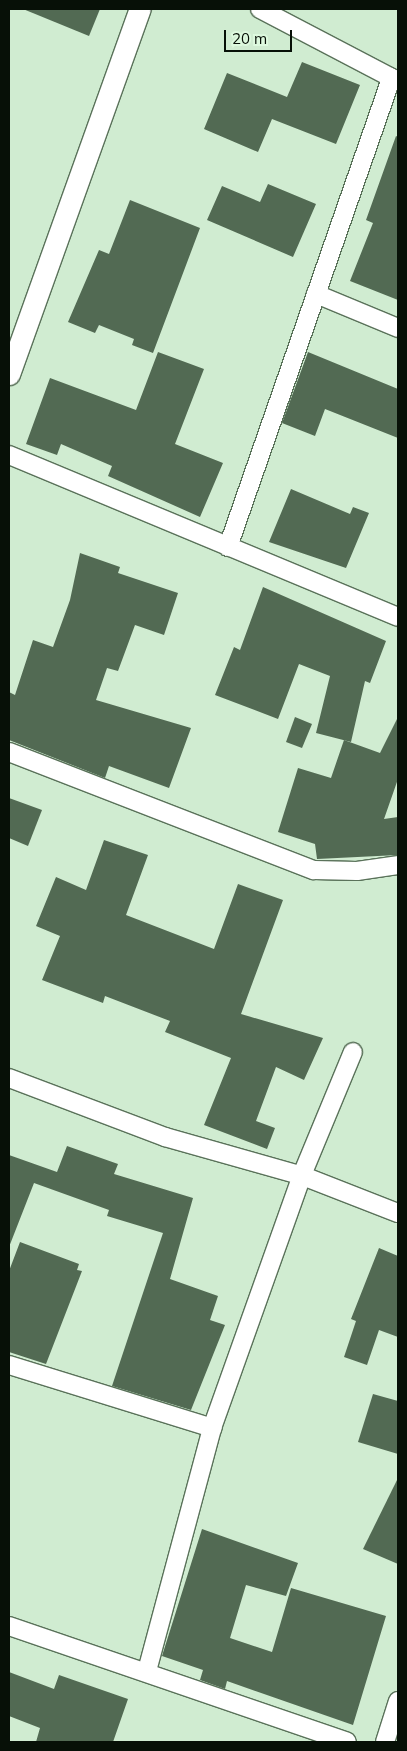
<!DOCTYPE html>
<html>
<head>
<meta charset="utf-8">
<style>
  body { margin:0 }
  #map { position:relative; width:407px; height:1751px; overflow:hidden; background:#d0ecd1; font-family:Mulish,sans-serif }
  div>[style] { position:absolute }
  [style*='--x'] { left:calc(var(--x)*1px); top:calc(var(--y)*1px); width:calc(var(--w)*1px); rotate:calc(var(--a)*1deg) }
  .building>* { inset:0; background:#526a53 }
  .roads { filter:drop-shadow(1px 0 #5a725a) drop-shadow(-1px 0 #5a725a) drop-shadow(0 1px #5a725a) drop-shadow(0 -1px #5a725a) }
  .minor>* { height:18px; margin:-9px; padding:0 9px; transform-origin:9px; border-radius:9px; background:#fff }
  .tertiary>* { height:21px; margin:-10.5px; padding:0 10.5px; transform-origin:10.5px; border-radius:10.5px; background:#fff }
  span { translate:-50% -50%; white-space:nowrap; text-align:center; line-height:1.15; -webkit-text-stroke:4.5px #ddf9de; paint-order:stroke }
  .frame { position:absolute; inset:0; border:10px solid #071007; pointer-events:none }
  .scale { position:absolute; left:224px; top:30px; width:68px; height:22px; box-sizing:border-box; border:2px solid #071007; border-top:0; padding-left:6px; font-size:15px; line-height:18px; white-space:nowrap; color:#071007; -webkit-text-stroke:4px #ddf9de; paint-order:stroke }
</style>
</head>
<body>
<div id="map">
  <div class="building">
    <div style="clip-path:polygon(23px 9px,100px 9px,89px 36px)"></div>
    <div style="clip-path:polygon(302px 62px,360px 85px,336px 144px,272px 119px,258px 152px,204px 129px,227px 73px,287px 97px)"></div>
    <div style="clip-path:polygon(396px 136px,398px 137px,398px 300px,350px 281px,373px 223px,366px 220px)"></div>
    <div style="clip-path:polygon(268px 184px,316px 204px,293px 257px,207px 220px,222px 186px,260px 202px)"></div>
    <div style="clip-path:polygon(130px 200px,200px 228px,153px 353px,132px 345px,134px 339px,99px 325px,95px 333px,68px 322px,99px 250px,109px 254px)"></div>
    <div style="clip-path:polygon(158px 352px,204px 369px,175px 444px,223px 463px,200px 517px,108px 476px,112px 466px,61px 444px,57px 455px,26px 444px,50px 378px,136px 410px)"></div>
    <div style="clip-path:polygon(308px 352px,398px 389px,398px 438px,325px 409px,315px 436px,282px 423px)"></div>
    <div style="clip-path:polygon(291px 489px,350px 514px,353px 507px,369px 513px,346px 568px,269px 542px)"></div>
    <div style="clip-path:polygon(80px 553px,120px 567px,118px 573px,178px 593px,164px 635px,135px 625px,118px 671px,107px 668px,96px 700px,191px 728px,169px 788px,109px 766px,105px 778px,9px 740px,9px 692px,15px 695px,33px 640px,53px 647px,70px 600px)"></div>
    <div style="clip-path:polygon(263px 587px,386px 641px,370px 683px,365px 681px,351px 742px,316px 733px,330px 676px,299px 664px,278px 719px,215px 695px,234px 647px,240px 650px)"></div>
    <div style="clip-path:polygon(295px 717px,312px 724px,302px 748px,286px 742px)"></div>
    <div style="clip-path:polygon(398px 717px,398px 779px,384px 819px,398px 817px,398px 855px,317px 859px,315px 844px,278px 832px,298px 768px,331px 778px,344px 740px,380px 753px)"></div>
    <div style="clip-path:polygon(9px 798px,42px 810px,28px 846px,9px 838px)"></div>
    <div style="clip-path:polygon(104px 840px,148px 855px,126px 915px,214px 949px,238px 884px,283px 900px,241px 1014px,323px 1038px,304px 1080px,276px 1067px,256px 1121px,275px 1128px,267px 1149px,204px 1125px,231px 1058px,165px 1032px,170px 1021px,105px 996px,103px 1003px,42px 980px,60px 936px,36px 926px,56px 877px,86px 890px)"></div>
    <div style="clip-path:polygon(67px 1146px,118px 1164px,114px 1174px,193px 1198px,170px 1279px,218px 1296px,210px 1320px,225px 1325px,191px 1410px,112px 1386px,163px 1233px,107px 1216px,109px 1210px,34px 1183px,9px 1247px,9px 1155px,57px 1172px)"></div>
    <div style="clip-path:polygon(20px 1242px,79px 1264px,77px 1270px,82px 1271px,46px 1364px,9px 1352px,9px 1271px)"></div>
    <div style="clip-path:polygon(379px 1248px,398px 1256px,398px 1337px,379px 1330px,367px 1365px,344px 1357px,356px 1321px,351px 1319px)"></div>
    <div style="clip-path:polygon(373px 1394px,398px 1401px,398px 1454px,358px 1442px)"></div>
    <div style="clip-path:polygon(398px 1478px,398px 1564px,363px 1549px)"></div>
    <div style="clip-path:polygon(202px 1529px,298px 1563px,286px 1596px,246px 1585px,230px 1638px,272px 1652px,291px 1588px,386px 1616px,353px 1725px,227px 1681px,225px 1689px,200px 1680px,203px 1670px,162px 1656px)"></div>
    <div style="clip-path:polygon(9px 1672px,54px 1689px,59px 1675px,128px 1699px,113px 1742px,36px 1742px,40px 1728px,9px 1716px)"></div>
  </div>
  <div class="roads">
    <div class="minor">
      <div style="--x:260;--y:9;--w:156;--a:27.6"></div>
      <div style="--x:316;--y:294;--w:89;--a:22.5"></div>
      <div style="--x:9;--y:455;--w:421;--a:22.6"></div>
      <div style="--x:228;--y:547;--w:497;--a:-70.8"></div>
      <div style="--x:9;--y:752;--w:327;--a:21.2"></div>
      <div style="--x:314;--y:870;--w:43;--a:1.3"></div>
      <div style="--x:357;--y:871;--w:41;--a:-8.3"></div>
      <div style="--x:9;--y:1078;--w:167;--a:20.7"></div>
      <div style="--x:165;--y:1137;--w:143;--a:15.8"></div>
      <div style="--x:303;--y:1176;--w:102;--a:21.3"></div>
      <div style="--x:9;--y:1365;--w:213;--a:17.2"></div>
      <div style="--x:9;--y:1626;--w:357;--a:18.9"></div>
      <div style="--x:147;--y:1671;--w:252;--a:-75"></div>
      <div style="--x:212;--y:1428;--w:269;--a:-70.4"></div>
      <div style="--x:302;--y:1175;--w:133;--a:-67.5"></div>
      <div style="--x:385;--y:1742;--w:43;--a:-72.4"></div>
    </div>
    <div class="tertiary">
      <div style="--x:9;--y:374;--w:388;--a:-70.3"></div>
    </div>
  </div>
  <div class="frame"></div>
  <div class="scale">20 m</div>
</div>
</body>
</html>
